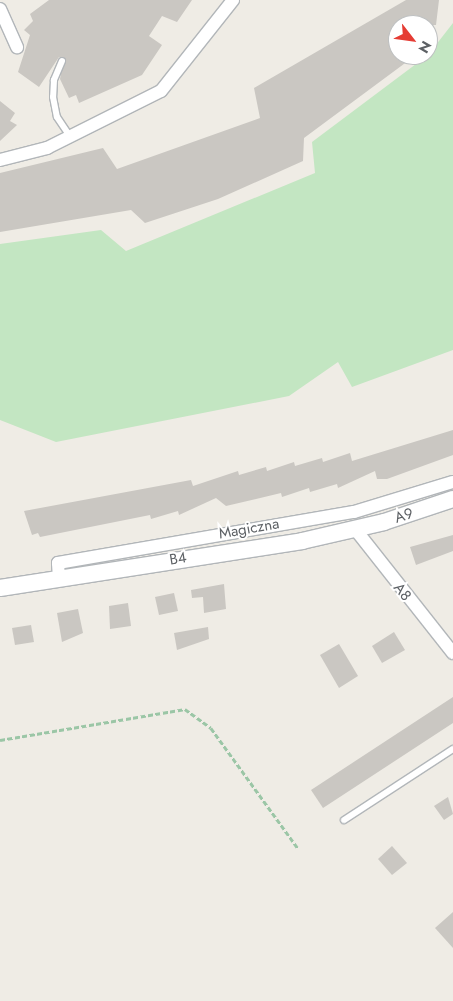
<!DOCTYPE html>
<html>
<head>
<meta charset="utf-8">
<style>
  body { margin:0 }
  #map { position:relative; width:453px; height:1001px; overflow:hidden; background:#efece5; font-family:Jost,sans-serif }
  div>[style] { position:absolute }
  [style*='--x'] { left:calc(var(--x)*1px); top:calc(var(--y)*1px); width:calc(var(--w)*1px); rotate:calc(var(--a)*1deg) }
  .green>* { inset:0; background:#c3e6c2 }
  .building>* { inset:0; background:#cac7c2 }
  .path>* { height:2.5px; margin-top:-1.25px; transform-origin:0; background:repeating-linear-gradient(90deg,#9bc6a6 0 5px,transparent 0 7.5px) }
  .roads { filter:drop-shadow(1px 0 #b2b6b9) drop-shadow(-1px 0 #b2b6b9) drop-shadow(0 1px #b2b6b9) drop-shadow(0 -1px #b2b6b9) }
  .service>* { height:6px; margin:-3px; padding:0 3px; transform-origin:3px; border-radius:3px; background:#fff }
  .minor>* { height:12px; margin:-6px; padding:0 6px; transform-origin:6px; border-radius:6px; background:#fff }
  .tertiary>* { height:16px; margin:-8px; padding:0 8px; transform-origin:8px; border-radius:8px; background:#fff }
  span { translate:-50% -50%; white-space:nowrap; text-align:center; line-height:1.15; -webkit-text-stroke:4px #fff; paint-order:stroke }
  .street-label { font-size:15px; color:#5d6165 }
  .north { position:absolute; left:388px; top:15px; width:50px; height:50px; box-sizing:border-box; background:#fff; border:1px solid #bec0c1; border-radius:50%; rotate:120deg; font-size:14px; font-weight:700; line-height:20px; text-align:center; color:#5d6165 }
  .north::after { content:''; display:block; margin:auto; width:18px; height:22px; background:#e53c34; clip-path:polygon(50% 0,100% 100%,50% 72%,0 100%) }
</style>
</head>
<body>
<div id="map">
  <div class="green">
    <div style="clip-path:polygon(453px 23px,453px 350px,352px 387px,338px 362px,289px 396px,56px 442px,0 420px,0 244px,101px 230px,126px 251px,315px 173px,312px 142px,428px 55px)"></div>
  </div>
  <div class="building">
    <div style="clip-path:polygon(49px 0,192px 0,177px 22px,162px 16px,149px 36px,162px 45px,142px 75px,79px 103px,76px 95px,69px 98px,60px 79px,64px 57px,59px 57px,39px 87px,18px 72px,30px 35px,24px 30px,33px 21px,30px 14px)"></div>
    <div style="clip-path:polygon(406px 0,439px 0,436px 25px,398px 25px,398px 55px,416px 55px,304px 138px,303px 161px,218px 199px,145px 223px,131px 210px,0 232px,0 173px,103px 148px,117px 169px,260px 118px,254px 88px)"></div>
    <div style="clip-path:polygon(0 101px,15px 113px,10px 121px,17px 125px,0 141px)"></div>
    <div style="clip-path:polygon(453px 430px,453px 455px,387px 479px,377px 479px,375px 471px,338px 488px,337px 484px,310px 492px,309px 488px,282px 497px,281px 493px,226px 506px,216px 498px,179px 515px,178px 511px,151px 519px,150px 515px,40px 537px,38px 533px,32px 535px,24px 511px,191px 480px,193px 486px,238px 471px,239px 475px,266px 467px,267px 471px,294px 462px,295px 466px,322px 458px,323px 462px,350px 453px,352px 461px)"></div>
    <div style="clip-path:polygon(453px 535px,453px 551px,416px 565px,410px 547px)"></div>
    <div style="clip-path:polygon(224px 584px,226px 609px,204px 613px,203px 597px,192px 598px,191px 590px)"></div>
    <div style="clip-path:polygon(174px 593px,178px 611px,159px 615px,155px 597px)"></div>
    <div style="clip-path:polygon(128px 603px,131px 626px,110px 629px,109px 606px)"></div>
    <div style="clip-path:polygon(78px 609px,83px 633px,62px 642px,57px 613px)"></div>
    <div style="clip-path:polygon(31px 625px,34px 642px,15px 645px,12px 628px)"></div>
    <div style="clip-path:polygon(208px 627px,209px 639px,177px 650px,174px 633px)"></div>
    <div style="clip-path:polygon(394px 632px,405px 650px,382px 663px,372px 646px)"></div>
    <div style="clip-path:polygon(339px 644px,358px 676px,339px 688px,320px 655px)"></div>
    <div style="clip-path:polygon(453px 697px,453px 723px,323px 808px,311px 790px)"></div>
    <div style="clip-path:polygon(448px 797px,453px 814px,444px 820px,434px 806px)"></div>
    <div style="clip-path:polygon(392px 846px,407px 863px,392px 875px,378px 859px)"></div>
    <div style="clip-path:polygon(453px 912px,453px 948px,435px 928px)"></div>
  </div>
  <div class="path">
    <div style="--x:0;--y:740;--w:188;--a:-9.5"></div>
    <div style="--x:185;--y:709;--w:32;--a:36"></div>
    <div style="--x:211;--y:728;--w:148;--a:54.1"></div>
  </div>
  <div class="roads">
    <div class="service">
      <div style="--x:62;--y:61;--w:21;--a:113"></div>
      <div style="--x:54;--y:80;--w:17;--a:93"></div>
      <div style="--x:53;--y:97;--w:20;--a:79"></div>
      <div style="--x:57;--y:117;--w:23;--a:56"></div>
      <div style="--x:344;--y:820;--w:130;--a:-33.1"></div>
    </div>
    <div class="minor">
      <div style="--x:0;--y:9;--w:42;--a:65.9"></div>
      <div style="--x:0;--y:160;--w:49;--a:-14.3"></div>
      <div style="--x:47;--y:148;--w:127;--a:-26.6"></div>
      <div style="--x:161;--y:91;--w:116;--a:-51.6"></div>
      <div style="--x:355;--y:529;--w:158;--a:51.7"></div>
      <div style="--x:59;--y:578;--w:15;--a:-94"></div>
      <div style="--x:58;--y:563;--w:300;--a:-9.8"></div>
      <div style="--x:354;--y:512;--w:103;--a:-16.9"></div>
    </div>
    <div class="tertiary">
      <div style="--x:0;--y:588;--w:306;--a:-8.8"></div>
      <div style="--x:302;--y:541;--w:84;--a:-13"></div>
      <div style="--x:384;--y:522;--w:73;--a:-18.4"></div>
    </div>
  </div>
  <div class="street-label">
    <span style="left:404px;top:516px;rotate:-18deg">A9</span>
    <span style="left:249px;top:529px;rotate:-10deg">Magiczna</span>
    <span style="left:178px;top:559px;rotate:-9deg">B4</span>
    <span style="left:402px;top:592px;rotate:51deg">A8</span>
  </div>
  <div class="north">N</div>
</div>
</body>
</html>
